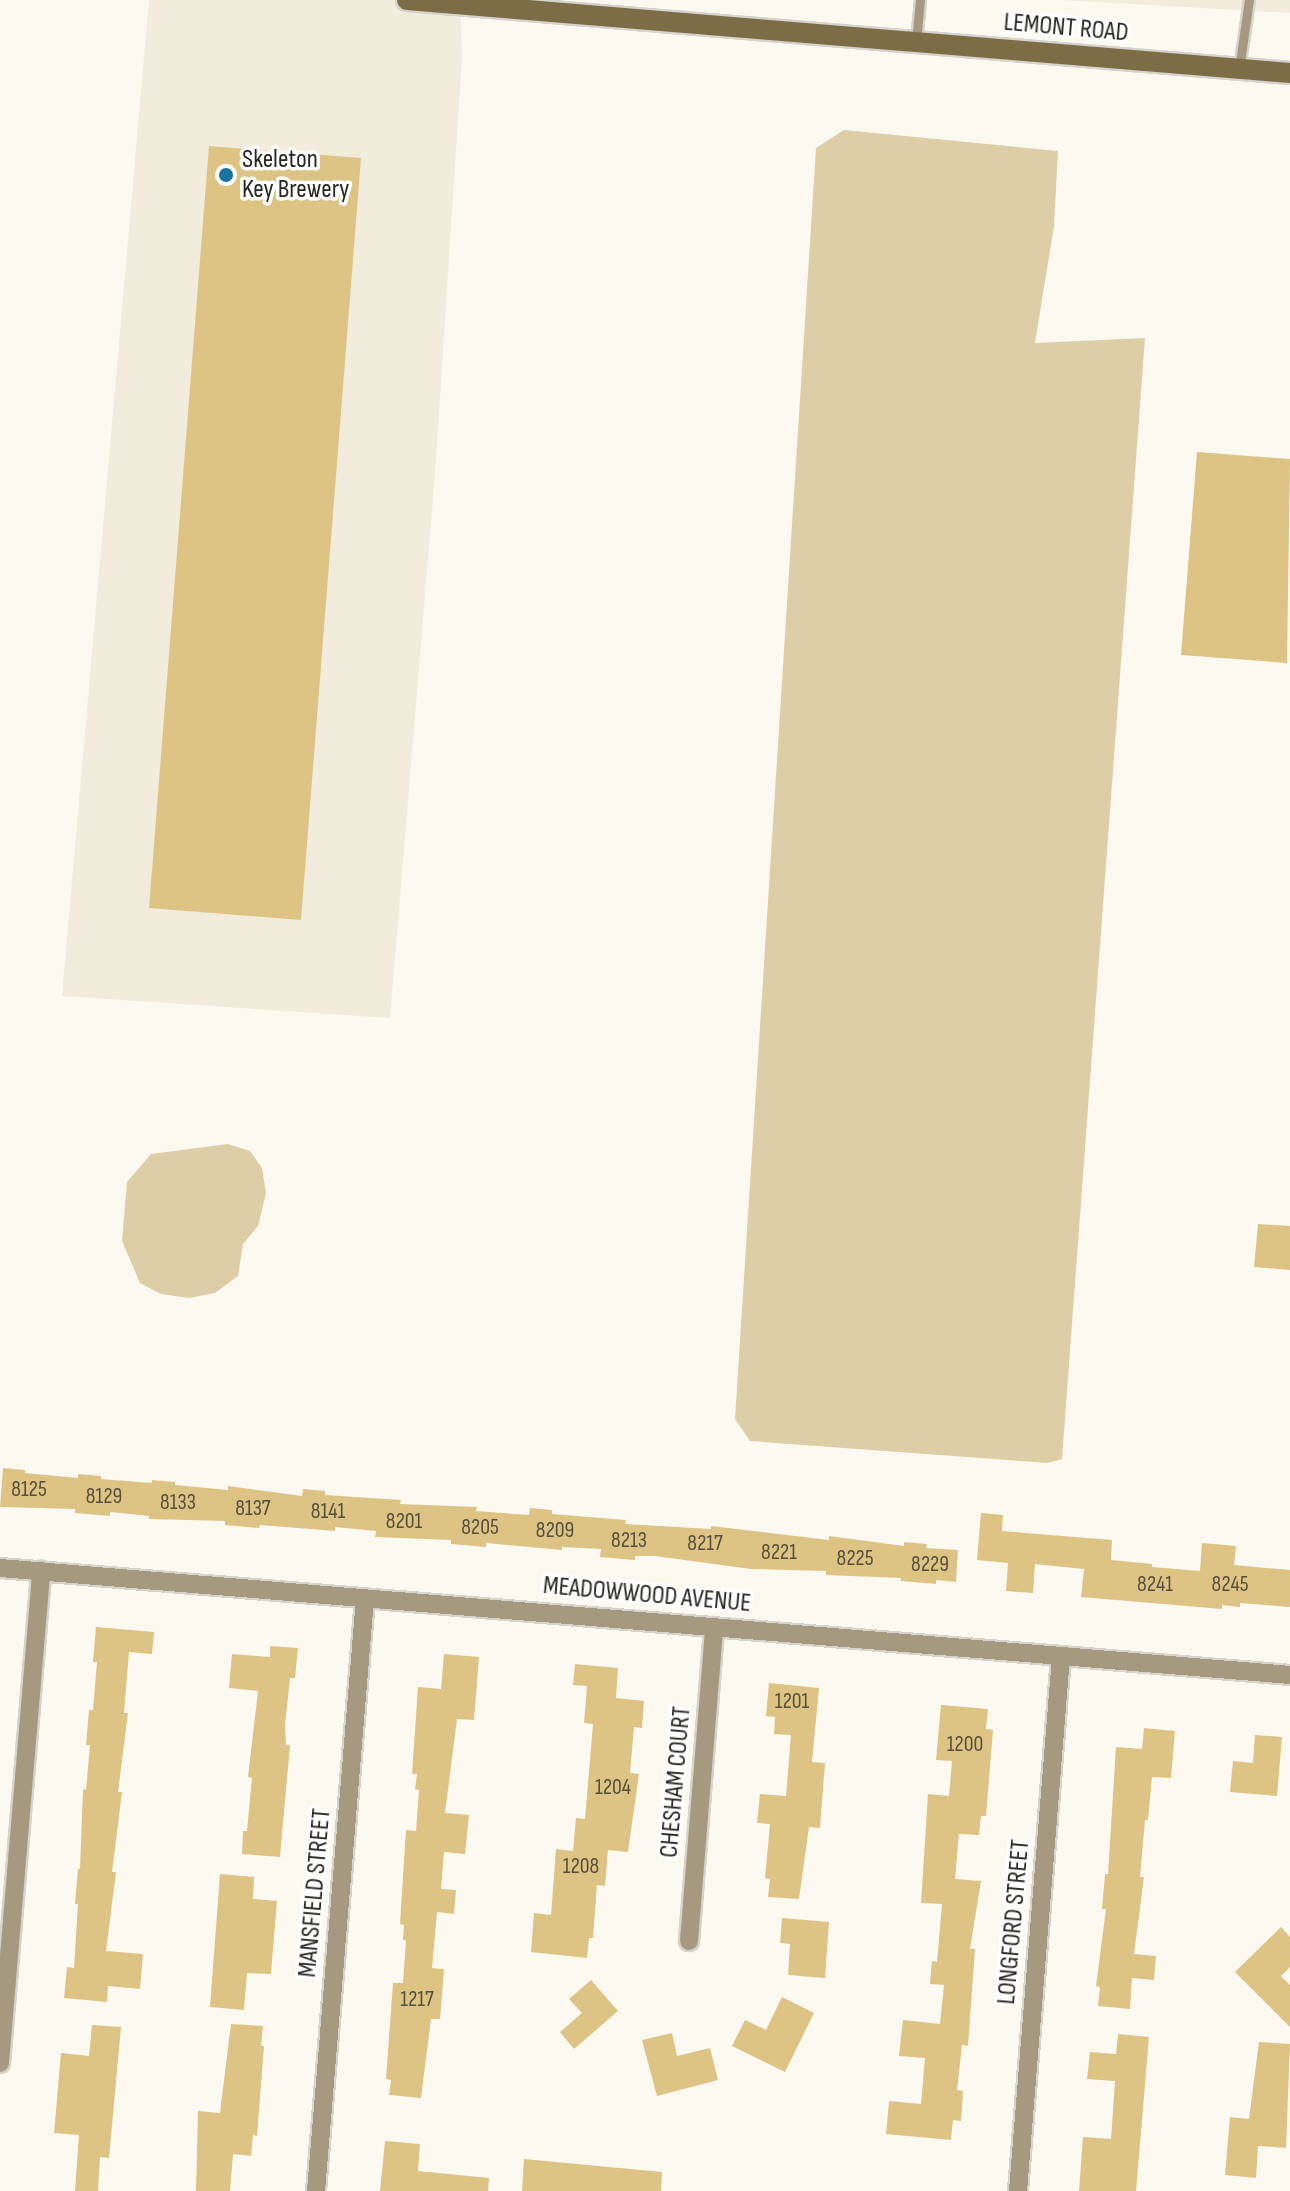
<!DOCTYPE html>
<html>
<head>
<meta charset="utf-8">
<style>
  body { margin:0 }
  #map { position:relative; width:1290px; height:2191px; overflow:hidden; background:#fcf9f1; font-family:"Sofia Sans Condensed",sans-serif }
  div>[style] { position:absolute }
  [style*='--x'] { left:calc(var(--x)*1px); top:calc(var(--y)*1px); width:calc(var(--w)*1px); rotate:calc(var(--a)*1deg) }
  .built>* { inset:0; background:#f2ecdd }
  .green>* { inset:0; background:#decea8 }
  .building>* { inset:0; background:#dec484 }
  .roads { filter:drop-shadow(2px 0 #d6d3cc) drop-shadow(-2px 0 #d6d3cc) drop-shadow(0 2px #d6d3cc) drop-shadow(0 -2px #d6d3cc) }
  .lane>* { height:9px; margin:-4.5px; padding:0 4.5px; transform-origin:4.5px; border-radius:4.5px; background:#a59a80 }
  .street>* { height:18px; margin:-9px; padding:0 9px; transform-origin:9px; border-radius:9px; background:#a59a80 }
  .secondary>* { height:20px; margin:-10px; padding:0 10px; transform-origin:10px; border-radius:10px; background:#7d6d46 }
  .dots>* { width:22px; height:22px; translate:-50% -50%; box-sizing:border-box; border:4px solid #fff; border-radius:50% }
  span { translate:-50% -50%; white-space:nowrap; text-align:center; line-height:1.15; -webkit-text-stroke:7px #fff; paint-order:stroke }
  .number-label { font-size:22px; color:#554e3b }
  .number-label span { -webkit-text-stroke-width:0 }
  .street-label { font-size:26px; color:#272623 }
  .poi-label { font-size:26px; color:#272623 }
  .left { translate:0 -50%; text-align:left }
</style>
</head>
<body>
<div id="map">
  <div class="built">
    <div style="clip-path:polygon(149px 0,407px 0,460px 4px,462px 57px,435px 474px,390px 1018px,62px 996px)"></div>
    <div style="clip-path:polygon(1063px 0,1290px 0,1290px 13px)"></div>
  </div>
  <div class="green">
    <div style="clip-path:polygon(844px 130px,1058px 151px,1054px 226px,1035px 343px,1145px 338px,1062px 1459px,1047px 1463px,750px 1441px,735px 1419px,816px 148px)"></div>
    <div style="clip-path:polygon(228px 1144px,250px 1151px,262px 1168px,266px 1193px,258px 1226px,243px 1244px,238px 1276px,215px 1293px,189px 1298px,161px 1294px,140px 1283px,122px 1241px,127px 1182px,151px 1154px)"></div>
  </div>
  <div class="building">
    <div style="clip-path:polygon(209px 146px,361px 158px,301px 920px,149px 908px)"></div>
    <div style="clip-path:polygon(1197px 452px,1290px 459px,1287px 663px,1181px 655px)"></div>
    <div style="clip-path:polygon(1258px 1224px,1290px 1226px,1290px 1270px,1254px 1267px)"></div>
    <div style="clip-path:polygon(3px 1468px,25px 1470px,25px 1473px,78px 1478px,78px 1474px,101px 1476px,101px 1479px,152px 1483px,152px 1480px,175px 1482px,175px 1485px,228px 1490px,228px 1486px,302px 1496px,303px 1489px,325px 1491px,325px 1495px,401px 1500px,400px 1504px,477px 1507px,476px 1511px,529px 1515px,530px 1508px,552px 1510px,552px 1514px,626px 1520px,625px 1524px,711px 1529px,711px 1526px,829px 1540px,829px 1536px,904px 1546px,904px 1542px,927px 1544px,926px 1548px,958px 1550px,956px 1582px,936px 1580px,936px 1584px,901px 1581px,901px 1578px,826px 1575px,826px 1571px,751px 1569px,655px 1556px,635px 1556px,635px 1560px,600px 1557px,601px 1549px,562px 1547px,562px 1550px,486px 1543px,486px 1547px,451px 1544px,451px 1540px,375px 1537px,376px 1531px,335px 1527px,335px 1531px,260px 1525px,259px 1528px,225px 1525px,225px 1521px,149px 1519px,149px 1516px,110px 1512px,110px 1516px,75px 1513px,75px 1509px,0 1507px)"></div>
    <div style="clip-path:polygon(981px 1513px,1003px 1515px,1002px 1531px,1112px 1540px,1111px 1560px,1152px 1564px,1152px 1567px,1200px 1571px,1202px 1543px,1236px 1546px,1234px 1565px,1290px 1570px,1290px 1607px,1240px 1603px,1240px 1607px,1222px 1605px,1222px 1609px,1081px 1597px,1084px 1569px,1035px 1564px,1033px 1593px,1006px 1591px,1008px 1563px,977px 1560px)"></div>
    <div style="clip-path:polygon(96px 1627px,154px 1632px,152px 1654px,129px 1652px,124px 1713px,128px 1713px,118px 1792px,122px 1792px,112px 1872px,116px 1872px,106px 1951px,143px 1954px,140px 1989px,108px 1986px,107px 2002px,64px 1998px,67px 1967px,74px 1968px,78px 1904px,75px 1904px,78px 1869px,80px 1869px,83px 1789px,86px 1790px,90px 1745px,86px 1745px,89px 1710px,93px 1710px,97px 1662px,93px 1662px)"></div>
    <div style="clip-path:polygon(270px 1646px,298px 1648px,295px 1678px,290px 1678px,285px 1725px,286px 1745px,290px 1745px,280px 1857px,242px 1854px,243px 1831px,247px 1831px,252px 1778px,248px 1777px,258px 1691px,229px 1688px,232px 1654px,270px 1657px)"></div>
    <div style="clip-path:polygon(444px 1654px,479px 1657px,474px 1720px,457px 1719px,445px 1813px,469px 1815px,465px 1854px,444px 1852px,441px 1889px,456px 1890px,454px 1914px,437px 1912px,432px 1968px,444px 1969px,440px 2019px,431px 2019px,421px 2098px,389px 2095px,391px 2080px,386px 2079px,393px 1983px,403px 1983px,406px 1940px,403px 1940px,404px 1925px,400px 1924px,406px 1830px,416px 1831px,419px 1790px,415px 1789px,417px 1774px,412px 1774px,418px 1687px,441px 1689px)"></div>
    <div style="clip-path:polygon(575px 1664px,618px 1668px,616px 1698px,644px 1701px,642px 1728px,634px 1727px,630px 1773px,639px 1774px,628px 1852px,608px 1850px,605px 1886px,597px 1885px,593px 1938px,589px 1938px,587px 1958px,531px 1952px,534px 1913px,551px 1915px,556px 1849px,573px 1851px,576px 1818px,585px 1819px,593px 1724px,584px 1723px,587px 1686px,573px 1685px)"></div>
    <div style="clip-path:polygon(769px 1683px,819px 1688px,812px 1762px,825px 1763px,820px 1828px,809px 1827px,799px 1899px,768px 1897px,770px 1879px,765px 1878px,770px 1824px,757px 1823px,760px 1794px,786px 1796px,791px 1735px,774px 1734px,775px 1717px,766px 1716px)"></div>
    <div style="clip-path:polygon(941px 1705px,988px 1709px,986px 1729px,993px 1730px,986px 1816px,981px 1816px,979px 1835px,959px 1834px,955px 1879px,981px 1881px,970px 1949px,975px 1949px,968px 2046px,962px 2045px,957px 2090px,963px 2091px,961px 2121px,953px 2120px,951px 2140px,886px 2134px,889px 2101px,921px 2104px,925px 2058px,899px 2056px,903px 2020px,940px 2024px,944px 1985px,930px 1984px,932px 1961px,937px 1962px,942px 1904px,921px 1903px,928px 1794px,949px 1796px,952px 1761px,936px 1760px)"></div>
    <div style="clip-path:polygon(1144px 1728px,1175px 1731px,1171px 1778px,1152px 1777px,1148px 1820px,1145px 1820px,1140px 1877px,1144px 1877px,1134px 1954px,1156px 1956px,1154px 1980px,1132px 1978px,1130px 2009px,1098px 2006px,1100px 1987px,1096px 1986px,1106px 1909px,1102px 1909px,1105px 1874px,1108px 1874px,1116px 1747px,1142px 1749px)"></div>
    <div style="clip-path:polygon(1255px 1735px,1282px 1737px,1277px 1796px,1230px 1792px,1233px 1761px,1253px 1763px)"></div>
    <div style="clip-path:polygon(220px 1874px,254px 1877px,253px 1899px,277px 1901px,271px 1974px,247px 1973px,244px 2010px,210px 2007px)"></div>
    <div style="clip-path:polygon(782px 1918px,829px 1922px,825px 1978px,788px 1975px,790px 1944px,780px 1943px)"></div>
    <div style="clip-path:polygon(1281px 1927px,1290px 1937px,1290px 1967px,1281px 1976px,1290px 1985px,1290px 2027px,1235px 1972px)"></div>
    <div style="clip-path:polygon(591px 1980px,618px 2011px,574px 2049px,560px 2032px,582px 2013px,569px 1999px)"></div>
    <div style="clip-path:polygon(782px 1997px,814px 2013px,785px 2072px,732px 2046px,745px 2020px,766px 2030px)"></div>
    <div style="clip-path:polygon(231px 2024px,263px 2026px,261px 2046px,264px 2046px,257px 2136px,253px 2135px,251px 2156px,233px 2154px,230px 2191px,196px 2191px,198px 2111px,220px 2113px)"></div>
    <div style="clip-path:polygon(92px 2025px,121px 2027px,109px 2158px,100px 2157px,98px 2191px,75px 2191px,79px 2135px,54px 2133px,61px 2053px,89px 2056px)"></div>
    <div style="clip-path:polygon(672px 2033px,677px 2056px,710px 2048px,718px 2080px,657px 2096px,642px 2040px)"></div>
    <div style="clip-path:polygon(1118px 2034px,1149px 2037px,1136px 2191px,1079px 2191px,1083px 2137px,1111px 2139px,1115px 2081px,1087px 2079px,1090px 2052px,1116px 2054px)"></div>
    <div style="clip-path:polygon(1259px 2042px,1290px 2044px,1286px 2148px,1258px 2146px,1256px 2178px,1225px 2175px,1230px 2117px,1249px 2119px)"></div>
    <div style="clip-path:polygon(385px 2141px,420px 2144px,418px 2171px,489px 2178px,488px 2191px,380px 2191px)"></div>
    <div style="clip-path:polygon(524px 2159px,662px 2172px,661px 2191px,522px 2191px)"></div>
  </div>
  <div class="roads">
    <div class="lane">
      <div style="--x:916;--y:42;--w:42;--a:-84.6"></div>
      <div style="--x:1239;--y:69;--w:70;--a:-81.8"></div>
    </div>
    <div class="street">
      <div style="--x:0;--y:1568;--w:1294;--a:4.74"></div>
      <div style="--x:689;--y:1941;--w:315;--a:-85.4"></div>
      <div style="--x:0;--y:2063;--w:494;--a:-85.2"></div>
      <div style="--x:316;--y:2191;--w:594;--a:-85.27"></div>
      <div style="--x:1018;--y:2191;--w:537;--a:-85.4"></div>
    </div>
    <div class="secondary">
      <div style="--x:407;--y:0;--w:886;--a:4.73"></div>
    </div>
  </div>
  <div class="dots">
    <div style="left:226px;top:175px;background:#1b73a2"></div>
  </div>
  <div class="number-label">
    <span style="left:29px;top:1490px">8125</span>
    <span style="left:104px;top:1497px">8129</span>
    <span style="left:178px;top:1503px">8133</span>
    <span style="left:253px;top:1509px">8137</span>
    <span style="left:328px;top:1512px">8141</span>
    <span style="left:404px;top:1522px">8201</span>
    <span style="left:480px;top:1528px">8205</span>
    <span style="left:555px;top:1531px">8209</span>
    <span style="left:629px;top:1541px">8213</span>
    <span style="left:705px;top:1544px">8217</span>
    <span style="left:779px;top:1553px">8221</span>
    <span style="left:855px;top:1559px">8225</span>
    <span style="left:930px;top:1565px">8229</span>
    <span style="left:1155px;top:1585px">8241</span>
    <span style="left:1230px;top:1585px">8245</span>
    <span style="left:792px;top:1702px">1201</span>
    <span style="left:965px;top:1745px">1200</span>
    <span style="left:613px;top:1788px">1204</span>
    <span style="left:581px;top:1867px">1208</span>
    <span style="left:417px;top:2000px">1217</span>
  </div>
  <div class="street-label">
    <span style="left:1066px;top:28px;rotate:5deg">LEMONT ROAD</span>
    <span style="left:647px;top:1595px;rotate:5deg">MEADOWWOOD AVENUE</span>
    <span style="left:676px;top:1782px;rotate:-85deg">CHESHAM COURT</span>
    <span style="left:315px;top:1893px;rotate:-85deg">MANSFIELD STREET</span>
    <span style="left:1014px;top:1922px;rotate:-85deg">LONGFORD STREET</span>
  </div>
  <div class="poi-label">
    <span class="left" style="left:242px;top:175px">Skeleton<br>Key Brewery</span>
  </div>
</div>
</body>
</html>
